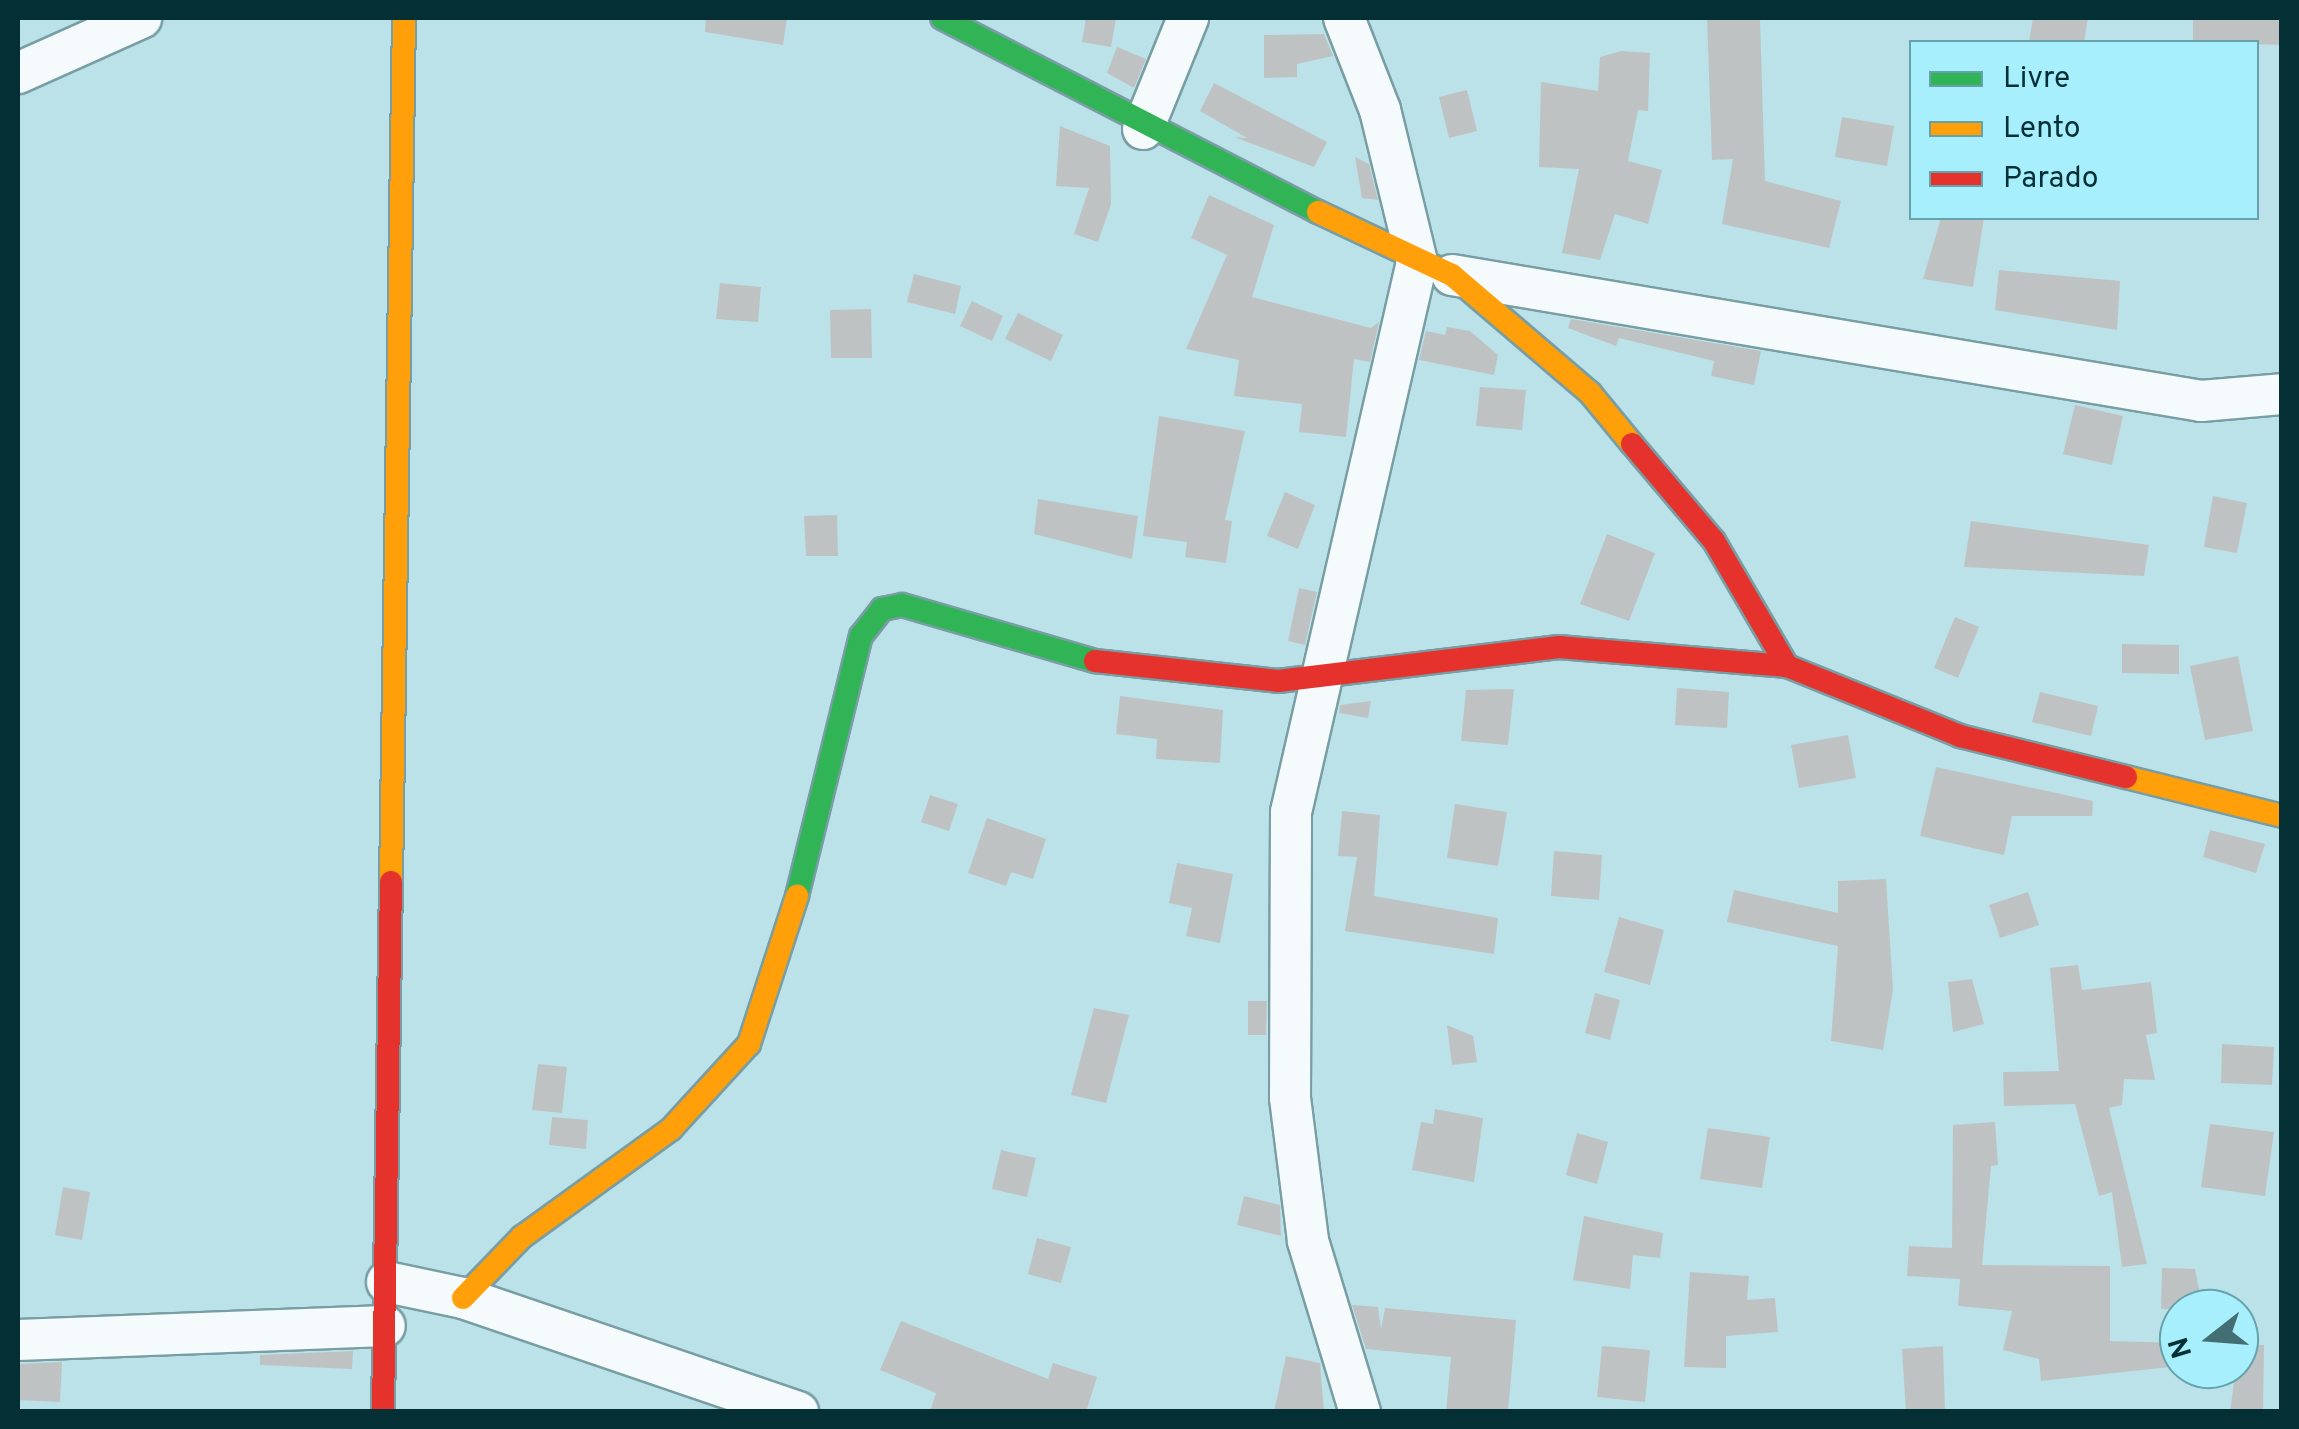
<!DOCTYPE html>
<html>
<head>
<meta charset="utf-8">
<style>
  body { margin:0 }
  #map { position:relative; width:2299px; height:1429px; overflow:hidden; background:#bbe2e8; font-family:Overpass,sans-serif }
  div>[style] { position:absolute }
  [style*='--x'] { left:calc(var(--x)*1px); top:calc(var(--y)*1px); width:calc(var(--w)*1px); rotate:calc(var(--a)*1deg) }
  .building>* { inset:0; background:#bfc2c3 }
  .roads { filter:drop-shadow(2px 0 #789ea4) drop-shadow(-2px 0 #789ea4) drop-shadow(0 2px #789ea4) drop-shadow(0 -2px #789ea4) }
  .street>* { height:40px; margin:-20px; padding:0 20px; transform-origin:20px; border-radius:20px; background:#f5fbfc }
  .fast>* { height:22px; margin:-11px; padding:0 11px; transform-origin:11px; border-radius:11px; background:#30b455 }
  .slow>* { height:22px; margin:-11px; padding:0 11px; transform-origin:11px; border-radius:11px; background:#ff9f0a }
  .jam>* { height:22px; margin:-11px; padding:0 11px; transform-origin:11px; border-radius:11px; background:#e5322d }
  span { translate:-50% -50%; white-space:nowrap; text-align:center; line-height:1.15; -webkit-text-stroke:9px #a7effc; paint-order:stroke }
  .frame { position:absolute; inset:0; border:20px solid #032f35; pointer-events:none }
  .legend { position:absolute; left:1909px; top:40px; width:350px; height:180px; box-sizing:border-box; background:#a7effc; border:2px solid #65a2ac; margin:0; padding:12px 18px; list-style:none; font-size:30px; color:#032f35 }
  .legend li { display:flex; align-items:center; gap:20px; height:50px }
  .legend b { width:50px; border:2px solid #65a2ac }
  .north { position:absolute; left:2159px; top:1289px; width:100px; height:100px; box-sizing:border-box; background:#a7effc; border:2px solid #65a2ac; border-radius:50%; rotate:253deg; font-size:28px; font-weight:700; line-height:40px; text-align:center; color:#032f35 }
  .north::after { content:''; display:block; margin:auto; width:35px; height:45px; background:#436e74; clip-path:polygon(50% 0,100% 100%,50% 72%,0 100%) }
</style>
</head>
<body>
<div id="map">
  <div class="building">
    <div style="clip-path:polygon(706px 18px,787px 18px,783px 45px,705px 32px)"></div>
    <div style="clip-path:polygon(1086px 18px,1116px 18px,1111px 47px,1082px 42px)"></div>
    <div style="clip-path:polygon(1707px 18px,1760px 18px,1765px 181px,1841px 201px,1829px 248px,1722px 224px,1733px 159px,1712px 160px)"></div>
    <div style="clip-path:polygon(2033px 18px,2088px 18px,2084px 42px,2029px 42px)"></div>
    <div style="clip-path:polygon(2193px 18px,2282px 18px,2282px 45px,2193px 42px)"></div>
    <div style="clip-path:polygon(1324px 34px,1333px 56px,1297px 64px,1297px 77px,1264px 78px,1264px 35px)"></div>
    <div style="clip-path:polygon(1117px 47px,1146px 59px,1134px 88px,1107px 73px)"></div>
    <div style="clip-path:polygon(1621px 51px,1650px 53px,1648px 111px,1638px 110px,1628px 161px,1662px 170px,1648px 224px,1615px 214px,1600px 260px,1562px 253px,1579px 169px,1539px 167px,1541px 82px,1598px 91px,1600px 57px)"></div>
    <div style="clip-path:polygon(1214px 83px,1327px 142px,1314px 167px,1234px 137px,1247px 138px,1200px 111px)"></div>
    <div style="clip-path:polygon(1467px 90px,1477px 131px,1449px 138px,1439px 97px)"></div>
    <div style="clip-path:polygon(1842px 117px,1894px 126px,1887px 166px,1835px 157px)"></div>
    <div style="clip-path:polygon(1060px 126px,1110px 146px,1111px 204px,1098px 242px,1074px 234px,1089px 188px,1056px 186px)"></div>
    <div style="clip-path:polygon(1355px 157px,1369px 164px,1378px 200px,1362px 198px)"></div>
    <div style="clip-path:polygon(1209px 195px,1274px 225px,1252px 297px,1371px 328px,1379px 322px,1370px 362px,1354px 359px,1346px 437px,1299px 432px,1302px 404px,1234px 396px,1239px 360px,1186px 349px,1227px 255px,1191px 238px)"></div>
    <div style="clip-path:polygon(1941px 218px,1984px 218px,1973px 287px,1923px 279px)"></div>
    <div style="clip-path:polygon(1999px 270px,2120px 281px,2117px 330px,1995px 310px)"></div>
    <div style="clip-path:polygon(914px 274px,961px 286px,955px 314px,907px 302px)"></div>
    <div style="clip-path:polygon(720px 283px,761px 287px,758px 322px,716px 319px)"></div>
    <div style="clip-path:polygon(972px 301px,1003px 316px,992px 341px,960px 326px)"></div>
    <div style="clip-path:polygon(871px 309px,872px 358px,831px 358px,830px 310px)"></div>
    <div style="clip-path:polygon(1018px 313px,1063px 335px,1051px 361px,1005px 339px)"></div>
    <div style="clip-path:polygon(1571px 319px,1761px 351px,1754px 385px,1711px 376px,1714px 361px,1619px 338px,1616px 346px,1568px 328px)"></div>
    <div style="clip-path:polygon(1447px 327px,1470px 331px,1498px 355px,1494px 375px,1419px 360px,1426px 331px,1445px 335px)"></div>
    <div style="clip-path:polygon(1480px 387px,1526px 390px,1522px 430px,1476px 426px)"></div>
    <div style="clip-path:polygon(2075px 405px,2123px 416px,2112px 465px,2063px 454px)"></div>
    <div style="clip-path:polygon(1159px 416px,1245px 431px,1225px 520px,1232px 521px,1226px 563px,1185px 557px,1187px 542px,1143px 536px)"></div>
    <div style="clip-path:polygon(1285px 492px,1315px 505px,1298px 549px,1267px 536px)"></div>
    <div style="clip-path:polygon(2213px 496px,2247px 503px,2237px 553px,2204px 547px)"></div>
    <div style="clip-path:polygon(1038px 499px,1138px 516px,1132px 559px,1034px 534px)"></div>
    <div style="clip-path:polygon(837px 515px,838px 556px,806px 556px,804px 516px)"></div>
    <div style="clip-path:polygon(1971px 521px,2149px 545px,2144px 576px,1964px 567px)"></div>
    <div style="clip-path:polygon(1607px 534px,1655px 553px,1629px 621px,1580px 604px)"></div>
    <div style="clip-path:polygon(1299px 588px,1317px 592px,1305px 645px,1288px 641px)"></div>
    <div style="clip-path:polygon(1955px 617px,1979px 627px,1958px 678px,1934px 668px)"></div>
    <div style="clip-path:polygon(2122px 644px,2179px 645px,2179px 674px,2122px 673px)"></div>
    <div style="clip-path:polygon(2238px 656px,2253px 731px,2205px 740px,2190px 666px)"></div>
    <div style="clip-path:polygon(1677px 688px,1729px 692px,1727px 728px,1675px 725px)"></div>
    <div style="clip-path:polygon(1514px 689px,1508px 745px,1461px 741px,1466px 690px)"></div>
    <div style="clip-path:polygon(2040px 692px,2098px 706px,2091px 736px,2032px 722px)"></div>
    <div style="clip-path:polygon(1120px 696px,1223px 710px,1220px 763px,1156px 759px,1157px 739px,1116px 734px)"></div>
    <div style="clip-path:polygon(1371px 701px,1368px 718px,1339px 713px,1340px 705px)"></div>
    <div style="clip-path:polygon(1848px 735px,1856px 778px,1799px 788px,1791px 745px)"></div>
    <div style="clip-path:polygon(1936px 767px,2093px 801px,2092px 816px,2012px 816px,2004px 855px,1920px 836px)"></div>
    <div style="clip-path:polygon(930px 795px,958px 804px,949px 831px,921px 822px)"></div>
    <div style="clip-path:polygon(1455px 804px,1507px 812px,1498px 866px,1447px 858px)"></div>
    <div style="clip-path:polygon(1342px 811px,1380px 815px,1374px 896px,1498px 918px,1494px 954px,1345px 931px,1357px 857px,1338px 856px)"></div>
    <div style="clip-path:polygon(987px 818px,1046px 839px,1033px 879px,1011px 872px,1006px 886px,968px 873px)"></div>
    <div style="clip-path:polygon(2210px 830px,2265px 844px,2256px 873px,2203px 857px)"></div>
    <div style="clip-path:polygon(1554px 851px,1602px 855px,1599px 900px,1551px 896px)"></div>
    <div style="clip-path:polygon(1177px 863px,1233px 874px,1220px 943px,1186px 936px,1192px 908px,1169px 903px)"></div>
    <div style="clip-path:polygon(1886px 879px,1893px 990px,1883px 1050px,1831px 1041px,1838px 946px,1727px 922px,1734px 890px,1838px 913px,1838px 881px)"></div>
    <div style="clip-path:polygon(2028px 892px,2039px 925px,2000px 938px,1989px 905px)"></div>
    <div style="clip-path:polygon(1619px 917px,1664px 930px,1650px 985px,1604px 972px)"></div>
    <div style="clip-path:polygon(2078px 965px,2082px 990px,2151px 982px,2157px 1033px,2146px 1035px,2155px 1080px,2124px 1079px,2122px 1105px,2109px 1108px,2147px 1264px,2122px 1267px,2112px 1192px,2099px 1196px,2075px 1104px,2004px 1106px,2003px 1072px,2059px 1071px,2050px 968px)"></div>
    <div style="clip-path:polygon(1972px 979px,1984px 1024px,1953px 1032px,1948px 982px)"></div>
    <div style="clip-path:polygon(1595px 993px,1620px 1000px,1610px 1040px,1585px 1033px)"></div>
    <div style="clip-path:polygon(1248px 1001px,1267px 1001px,1266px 1035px,1248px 1035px)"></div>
    <div style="clip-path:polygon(1094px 1008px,1129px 1015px,1106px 1103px,1071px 1095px)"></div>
    <div style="clip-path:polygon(1447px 1025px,1473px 1036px,1477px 1062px,1452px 1065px)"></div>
    <div style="clip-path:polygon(2222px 1044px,2274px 1047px,2272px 1085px,2221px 1083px)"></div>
    <div style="clip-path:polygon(538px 1064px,567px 1067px,562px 1113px,532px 1110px)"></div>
    <div style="clip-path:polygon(1435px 1109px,1483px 1118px,1474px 1182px,1412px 1170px,1421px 1122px,1433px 1124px)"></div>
    <div style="clip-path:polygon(552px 1117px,588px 1120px,586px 1149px,549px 1145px)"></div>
    <div style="clip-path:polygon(1995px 1122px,1998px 1165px,1991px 1166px,1982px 1265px,2110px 1266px,2110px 1341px,2179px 1343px,2179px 1366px,2041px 1381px,2039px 1359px,2003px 1350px,2012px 1311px,1958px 1306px,1960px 1279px,1907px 1276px,1909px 1246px,1952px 1248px,1953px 1125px)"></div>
    <div style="clip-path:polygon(2210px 1124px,2274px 1132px,2265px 1196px,2201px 1187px)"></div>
    <div style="clip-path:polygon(1708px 1128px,1770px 1137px,1762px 1188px,1700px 1179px)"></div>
    <div style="clip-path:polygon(1577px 1133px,1608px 1142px,1597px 1184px,1566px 1175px)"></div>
    <div style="clip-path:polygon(1001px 1150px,1036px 1158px,1027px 1197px,992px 1189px)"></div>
    <div style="clip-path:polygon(63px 1187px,90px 1192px,82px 1240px,55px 1235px)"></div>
    <div style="clip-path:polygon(1244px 1196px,1280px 1205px,1281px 1236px,1237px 1225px)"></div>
    <div style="clip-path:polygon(1584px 1216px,1663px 1233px,1660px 1258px,1633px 1255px,1630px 1289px,1573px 1280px)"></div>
    <div style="clip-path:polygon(1037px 1238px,1071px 1247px,1061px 1283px,1028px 1274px)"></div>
    <div style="clip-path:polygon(2162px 1268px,2195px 1269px,2203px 1309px,2161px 1309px)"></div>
    <div style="clip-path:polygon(1690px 1272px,1749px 1276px,1747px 1300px,1775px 1298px,1778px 1332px,1726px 1336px,1726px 1368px,1684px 1367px)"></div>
    <div style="clip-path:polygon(1352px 1305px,1378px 1307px,1381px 1329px,1385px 1308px,1516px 1320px,1508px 1412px,1446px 1412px,1451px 1357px,1366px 1349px)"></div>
    <div style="clip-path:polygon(901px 1321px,1048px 1379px,1053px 1363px,1097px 1377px,1086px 1412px,930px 1412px,936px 1393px,880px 1370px)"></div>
    <div style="clip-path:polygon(2239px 1345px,2264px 1345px,2263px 1412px,2230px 1412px)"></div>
    <div style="clip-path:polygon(1602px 1346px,1650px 1350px,1645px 1402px,1597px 1397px)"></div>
    <div style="clip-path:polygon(1943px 1346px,1945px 1412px,1906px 1412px,1902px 1349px)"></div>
    <div style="clip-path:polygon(353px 1351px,352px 1369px,260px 1365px,260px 1355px)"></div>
    <div style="clip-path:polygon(1286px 1356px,1320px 1363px,1324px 1412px,1274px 1412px)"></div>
    <div style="clip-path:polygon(62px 1362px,60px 1402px,18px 1400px,18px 1364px)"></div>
  </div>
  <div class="roads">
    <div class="street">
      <div style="--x:1344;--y:18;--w:99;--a:68.6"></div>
      <div style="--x:1380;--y:110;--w:156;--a:76.3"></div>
      <div style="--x:1417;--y:262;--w:564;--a:102.9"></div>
      <div style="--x:1291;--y:812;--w:286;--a:90.2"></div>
      <div style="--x:1290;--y:1098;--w:144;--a:82.8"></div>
      <div style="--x:1308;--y:1241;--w:179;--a:73.1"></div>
      <div style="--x:18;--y:73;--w:135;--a:-24.1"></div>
      <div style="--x:1143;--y:129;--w:120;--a:-67.9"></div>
      <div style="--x:1452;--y:275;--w:760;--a:9.55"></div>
      <div style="--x:2201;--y:401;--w:81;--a:-4.9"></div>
      <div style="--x:387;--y:1282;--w:78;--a:11.9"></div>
      <div style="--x:463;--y:1298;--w:354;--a:18.8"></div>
      <div style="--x:18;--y:1340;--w:367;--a:-2.2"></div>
    </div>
    <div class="fast">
      <div style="--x:942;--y:18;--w:423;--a:27.3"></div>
      <div style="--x:797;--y:896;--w:268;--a:-76.2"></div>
      <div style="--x:861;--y:636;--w:34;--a:-52"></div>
      <div style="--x:882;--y:609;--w:20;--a:-11"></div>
      <div style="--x:902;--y:605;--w:201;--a:16.2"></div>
    </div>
    <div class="slow">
      <div style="--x:1318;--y:212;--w:148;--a:25.2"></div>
      <div style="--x:1452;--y:275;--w:182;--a:40.5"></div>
      <div style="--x:1590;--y:393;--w:66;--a:50.5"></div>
      <div style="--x:2126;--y:777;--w:161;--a:14"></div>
      <div style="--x:391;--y:882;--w:864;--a:-89.14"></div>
      <div style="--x:463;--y:1298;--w:85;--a:-46"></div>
      <div style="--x:522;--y:1237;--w:184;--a:-35.9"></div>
      <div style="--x:671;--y:1129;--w:115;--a:-47.5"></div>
      <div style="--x:749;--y:1044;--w:156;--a:-72"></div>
    </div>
    <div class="jam">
      <div style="--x:1632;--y:444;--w:127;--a:49.8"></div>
      <div style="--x:1714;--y:541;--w:145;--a:59.7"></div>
      <div style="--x:1787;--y:666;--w:187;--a:22"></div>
      <div style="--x:1960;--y:736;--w:171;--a:13.9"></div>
      <div style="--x:1095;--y:661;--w:184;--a:6.2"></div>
      <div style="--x:1278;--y:681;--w:283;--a:-6.9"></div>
      <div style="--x:1559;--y:647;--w:229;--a:4.8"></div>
      <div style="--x:383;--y:1412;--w:530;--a:-89.14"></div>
    </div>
  </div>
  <div class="frame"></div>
  <ul class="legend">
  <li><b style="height:12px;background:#30b455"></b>Livre</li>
  <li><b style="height:12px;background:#ff9f0a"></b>Lento</li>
  <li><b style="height:12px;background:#e5322d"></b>Parado</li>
  </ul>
  <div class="north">N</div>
</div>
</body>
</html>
